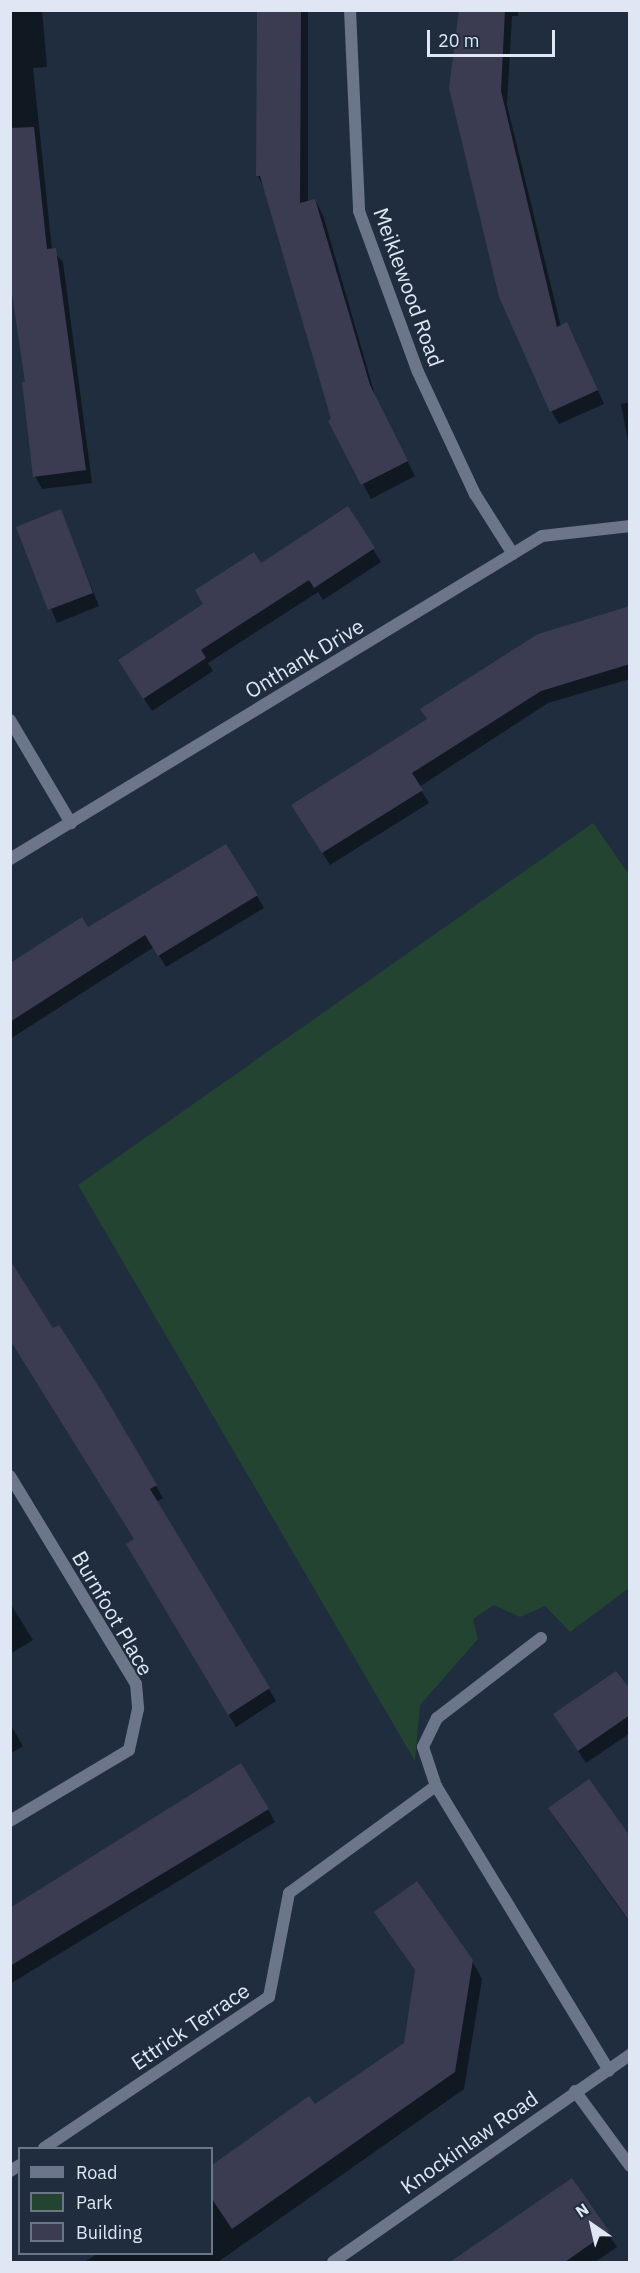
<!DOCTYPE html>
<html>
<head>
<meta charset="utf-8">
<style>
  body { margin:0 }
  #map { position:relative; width:640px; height:2273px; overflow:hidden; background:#1f2d3f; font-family:"IBM Plex Sans",sans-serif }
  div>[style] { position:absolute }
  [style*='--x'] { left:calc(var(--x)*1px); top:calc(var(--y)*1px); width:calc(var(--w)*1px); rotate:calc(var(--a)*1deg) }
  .green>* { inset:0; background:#234430 }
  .shadow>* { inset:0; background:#0007 }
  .building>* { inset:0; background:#3b3c52 }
  .lane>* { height:12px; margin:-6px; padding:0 6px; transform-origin:6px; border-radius:6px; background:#6c758a }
  .street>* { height:12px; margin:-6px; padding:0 6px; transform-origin:6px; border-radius:6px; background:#6c758a }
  span { translate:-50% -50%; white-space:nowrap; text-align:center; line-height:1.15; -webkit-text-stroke:4.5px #1f2d3f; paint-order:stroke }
  .street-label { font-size:21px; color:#dee7f3 }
  .frame { position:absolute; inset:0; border:12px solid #dee7f3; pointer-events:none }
  .legend { position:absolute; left:18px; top:2147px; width:195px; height:108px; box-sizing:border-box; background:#1f2d3f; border:2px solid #6b7787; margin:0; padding:8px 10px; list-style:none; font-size:18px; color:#dee7f3 }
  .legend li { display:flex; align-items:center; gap:12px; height:30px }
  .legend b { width:30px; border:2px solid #6b7787 }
  .north { position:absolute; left:562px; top:2195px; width:60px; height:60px; -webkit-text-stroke:4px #1f2d3f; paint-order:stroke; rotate:326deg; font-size:16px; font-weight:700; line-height:24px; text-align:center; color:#dee7f3 }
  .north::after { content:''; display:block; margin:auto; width:21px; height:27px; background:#dee7f3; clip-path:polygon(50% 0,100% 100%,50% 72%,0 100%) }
  .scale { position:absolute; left:427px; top:30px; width:128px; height:27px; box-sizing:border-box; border:3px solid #dee7f3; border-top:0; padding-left:8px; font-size:18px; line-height:21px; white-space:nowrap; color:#dee7f3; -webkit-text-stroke:4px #1f2d3f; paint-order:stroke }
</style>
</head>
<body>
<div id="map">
  <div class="green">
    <div style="clip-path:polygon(593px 823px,630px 876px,629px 1588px,570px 1632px,545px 1606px,520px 1617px,494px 1605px,473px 1619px,478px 1639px,420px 1705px,415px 1761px,78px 1185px)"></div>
  </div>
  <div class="shadow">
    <div style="clip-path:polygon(10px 10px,42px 10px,47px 67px,33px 68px,52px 250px,63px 262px,92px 483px,42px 489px,35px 476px,27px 383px,10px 270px)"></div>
    <div style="clip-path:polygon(258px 10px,308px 10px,308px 202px,315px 200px,323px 215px,377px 402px,415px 476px,371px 499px,330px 422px,333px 420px,266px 191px,258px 176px)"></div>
    <div style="clip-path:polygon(460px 10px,518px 10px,518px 16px,512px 16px,507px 105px,561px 327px,567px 324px,574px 337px,604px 404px,559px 424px,551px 411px)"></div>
    <div style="clip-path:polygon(630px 402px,630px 452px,621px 404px)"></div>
    <div style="clip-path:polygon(347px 508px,381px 562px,323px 600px,318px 592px,208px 663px,213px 671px,152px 711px,127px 673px,205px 605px)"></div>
    <div style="clip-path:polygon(60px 511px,99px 606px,57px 623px,18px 528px)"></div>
    <div style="clip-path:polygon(630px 608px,630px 679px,548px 703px,419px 787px,429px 803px,330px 865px,301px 818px)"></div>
    <div style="clip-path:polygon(257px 896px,264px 908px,166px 967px,154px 947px,10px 1039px,10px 964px,88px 929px)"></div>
    <div style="clip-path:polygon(52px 1330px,100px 1391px,163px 1498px,156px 1502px,276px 1701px,236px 1727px,128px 1545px,136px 1540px)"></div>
    <div style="clip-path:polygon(10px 1603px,33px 1640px,10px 1654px)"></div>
    <div style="clip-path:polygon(630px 1692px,630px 1733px,586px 1763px,555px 1715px)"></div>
    <div style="clip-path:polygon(10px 1724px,23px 1746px,10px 1754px)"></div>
    <div style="clip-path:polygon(550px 1808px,630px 1838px,630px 1923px,559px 1824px)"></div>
    <div style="clip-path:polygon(268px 1809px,275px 1822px,10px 1984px,10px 1910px)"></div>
    <div style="clip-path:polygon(376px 1912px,472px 1961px,482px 1979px,464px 2089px,218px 2262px,84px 2262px,97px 2254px,212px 2254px,212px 2167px,308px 2098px,314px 2106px,405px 2044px,417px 1973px)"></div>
    <div style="clip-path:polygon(571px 2180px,617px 2247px,595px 2262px,452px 2262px)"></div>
  </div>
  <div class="building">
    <div style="clip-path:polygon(257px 10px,301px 10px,300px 203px,315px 199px,370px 385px,408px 461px,361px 485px,328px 421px,331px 419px,260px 176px,256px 176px)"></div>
    <div style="clip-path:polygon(459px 10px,505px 10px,501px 91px,557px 327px,567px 322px,598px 390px,550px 412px,499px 297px,449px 88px)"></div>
    <div style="clip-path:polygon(34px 127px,47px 249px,56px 248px,86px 470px,33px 477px,22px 382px,25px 382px,10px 280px,10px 128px)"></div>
    <div style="clip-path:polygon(348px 506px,375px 548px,314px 588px,309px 580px,201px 650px,206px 658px,143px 699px,118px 660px,203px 604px,195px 590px,254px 552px,261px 563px)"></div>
    <div style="clip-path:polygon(61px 509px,93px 593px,48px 610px,16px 527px)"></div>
    <div style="clip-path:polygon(630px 606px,630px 664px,541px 691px,412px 773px,423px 790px,322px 853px,291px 805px,427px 719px,420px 709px,538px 634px)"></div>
    <div style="clip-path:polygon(226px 844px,258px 895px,158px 956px,145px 935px,10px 1022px,10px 963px,82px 917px,88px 927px)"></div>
    <div style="clip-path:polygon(10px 1260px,53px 1328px,59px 1325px,101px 1390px,157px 1485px,150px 1489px,270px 1688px,228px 1715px,126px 1544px,134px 1539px,10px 1340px)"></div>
    <div style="clip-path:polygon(616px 1671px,630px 1689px,630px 1715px,578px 1751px,553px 1714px)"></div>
    <div style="clip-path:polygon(241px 1763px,269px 1809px,10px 1966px,10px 1908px)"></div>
    <div style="clip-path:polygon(589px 1779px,630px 1836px,630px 1922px,548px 1808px)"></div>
    <div style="clip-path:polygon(417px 1881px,473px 1960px,455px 2072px,232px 2229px,212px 2199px,212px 2165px,309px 2096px,315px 2104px,404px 2043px,415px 1970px,374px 1912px)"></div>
    <div style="clip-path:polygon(572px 2178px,609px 2231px,565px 2262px,450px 2262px)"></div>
  </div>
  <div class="lane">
    <div style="--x:44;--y:2148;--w:271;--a:-33.9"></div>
    <div style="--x:269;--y:1997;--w:106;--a:-79.1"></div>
    <div style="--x:289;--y:1893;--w:182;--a:-36.1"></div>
    <div style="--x:10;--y:2171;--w:12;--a:-31"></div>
  </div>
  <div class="street">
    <div style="--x:350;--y:10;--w:201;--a:87.4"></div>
    <div style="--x:359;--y:211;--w:171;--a:69.9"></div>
    <div style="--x:418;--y:372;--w:135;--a:65"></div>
    <div style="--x:475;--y:494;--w:71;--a:57.7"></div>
    <div style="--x:10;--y:720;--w:120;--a:59.4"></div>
    <div style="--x:10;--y:859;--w:622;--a:-31.26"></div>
    <div style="--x:542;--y:536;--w:89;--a:-6.5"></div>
    <div style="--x:10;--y:1476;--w:243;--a:58.8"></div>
    <div style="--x:136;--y:1684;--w:25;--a:85"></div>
    <div style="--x:138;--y:1709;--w:42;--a:102.4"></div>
    <div style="--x:129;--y:1750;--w:139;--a:149.2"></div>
    <div style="--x:541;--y:1638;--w:131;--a:142.4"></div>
    <div style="--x:437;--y:1718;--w:32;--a:116"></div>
    <div style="--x:423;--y:1747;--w:41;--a:71.6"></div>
    <div style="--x:436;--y:1786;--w:333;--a:58.7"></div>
    <div style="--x:575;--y:2091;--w:93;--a:53.7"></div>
    <div style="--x:333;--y:2262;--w:362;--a:-34.9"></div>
  </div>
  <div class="street-label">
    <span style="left:409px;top:287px;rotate:70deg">Meiklewood Road</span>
    <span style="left:304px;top:658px;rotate:-31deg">Onthank Drive</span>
    <span style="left:113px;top:1613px;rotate:60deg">Burnfoot Place</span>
    <span style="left:190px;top:2026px;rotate:-34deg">Ettrick Terrace</span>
    <span style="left:469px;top:2142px;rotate:-35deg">Knockinlaw Road</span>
  </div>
  <div class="frame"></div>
  <ul class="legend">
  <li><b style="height:8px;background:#6c758a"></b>Road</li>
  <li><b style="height:16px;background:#234430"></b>Park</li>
  <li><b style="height:16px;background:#3b3c52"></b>Building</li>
  </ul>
  <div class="north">N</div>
  <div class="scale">20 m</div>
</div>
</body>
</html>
